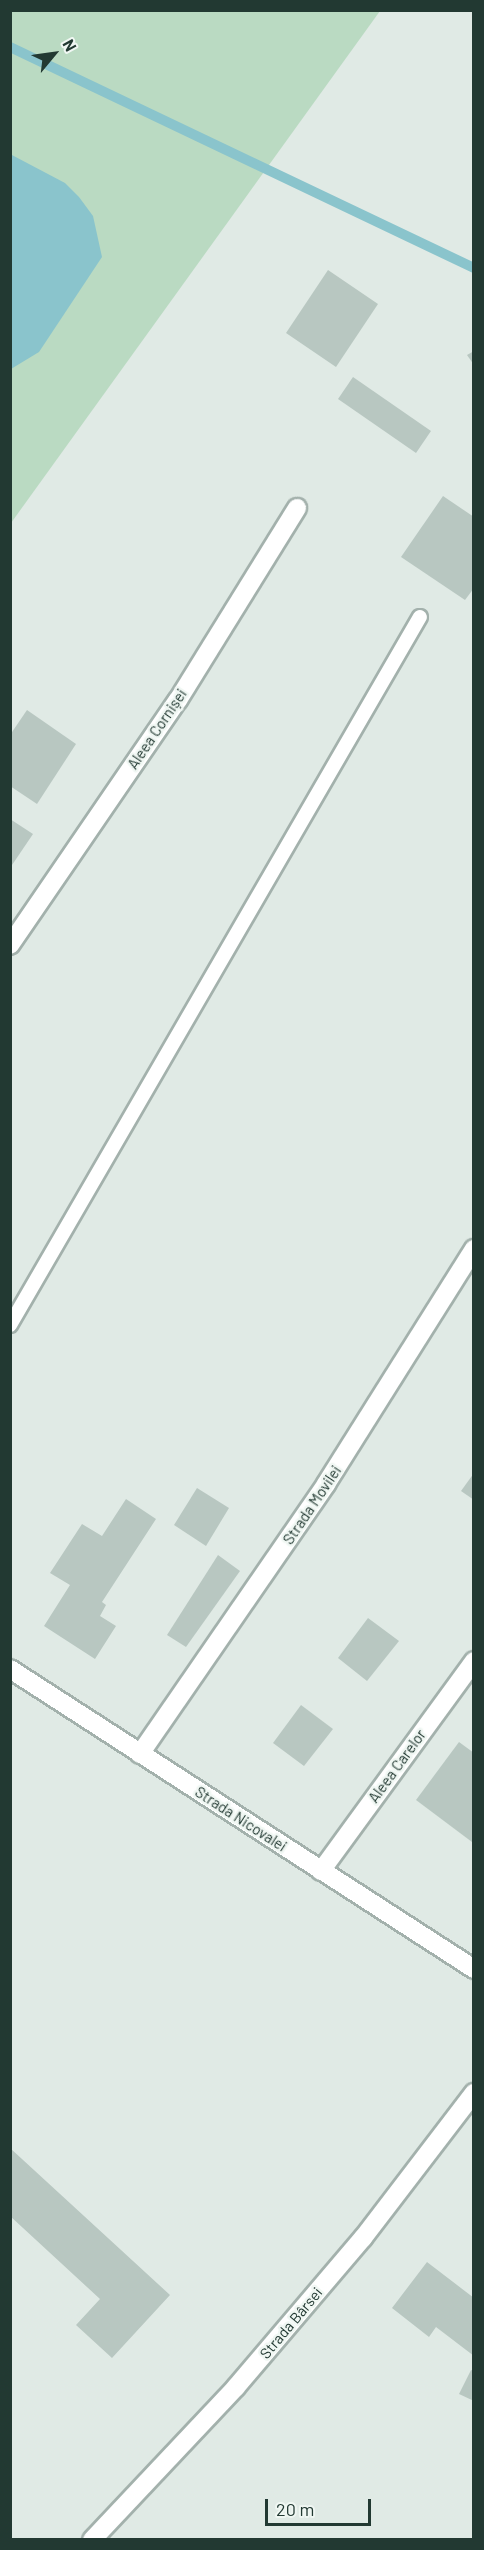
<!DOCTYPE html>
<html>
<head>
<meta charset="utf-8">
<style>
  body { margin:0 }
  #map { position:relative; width:484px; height:2550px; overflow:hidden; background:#e0eae5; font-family:Barlow,sans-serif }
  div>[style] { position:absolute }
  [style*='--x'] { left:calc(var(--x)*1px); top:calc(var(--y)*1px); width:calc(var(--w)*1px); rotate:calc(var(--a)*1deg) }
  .green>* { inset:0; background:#badac2 }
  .water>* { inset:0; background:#8ac4cc }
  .stream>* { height:10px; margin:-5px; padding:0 5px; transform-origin:5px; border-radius:5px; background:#8ac4cc }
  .building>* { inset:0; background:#b8c7c1 }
  .roads { filter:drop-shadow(2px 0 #a3b1ac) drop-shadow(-2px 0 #a3b1ac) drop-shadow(0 2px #a3b1ac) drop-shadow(0 -2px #a3b1ac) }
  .lane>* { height:14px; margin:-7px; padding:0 7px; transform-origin:7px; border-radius:7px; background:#fff }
  .street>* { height:18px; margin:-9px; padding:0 9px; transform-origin:9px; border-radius:9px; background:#fff }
  .secondary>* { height:18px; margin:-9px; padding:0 9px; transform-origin:9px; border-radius:9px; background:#fff }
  span { translate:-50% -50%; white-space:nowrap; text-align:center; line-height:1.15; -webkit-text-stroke:5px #f0f7f3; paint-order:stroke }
  .street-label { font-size:15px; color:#223932 }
  .frame { position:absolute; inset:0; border:12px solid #223932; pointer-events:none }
  .north { position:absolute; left:24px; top:24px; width:60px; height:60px; -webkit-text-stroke:4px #f0f7f3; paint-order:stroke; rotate:61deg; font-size:16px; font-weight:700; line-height:24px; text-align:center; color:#223932 }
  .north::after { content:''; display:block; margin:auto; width:21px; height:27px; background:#223932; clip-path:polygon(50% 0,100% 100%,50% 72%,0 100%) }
  .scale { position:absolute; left:265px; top:2499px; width:106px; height:27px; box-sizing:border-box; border:3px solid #223932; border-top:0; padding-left:8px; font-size:18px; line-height:21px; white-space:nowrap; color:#223932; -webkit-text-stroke:4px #f0f7f3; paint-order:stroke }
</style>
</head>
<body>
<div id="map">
  <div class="green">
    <div style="clip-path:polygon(11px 11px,380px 11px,11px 523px)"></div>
  </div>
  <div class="water">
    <div style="clip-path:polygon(10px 154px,65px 183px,79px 197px,93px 216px,102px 257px,39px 352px,11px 369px)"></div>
  </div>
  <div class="stream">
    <div style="--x:10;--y:47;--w:514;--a:25.47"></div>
  </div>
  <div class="building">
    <div style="clip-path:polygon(328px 270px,378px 304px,336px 367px,286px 333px)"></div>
    <div style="clip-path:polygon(474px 351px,474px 365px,467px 355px)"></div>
    <div style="clip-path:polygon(353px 377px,431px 431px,416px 453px,338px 399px)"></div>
    <div style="clip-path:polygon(443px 496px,474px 517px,474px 588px,465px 600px,401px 557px)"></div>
    <div style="clip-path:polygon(27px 710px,76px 744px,37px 804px,10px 786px,10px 735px)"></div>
    <div style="clip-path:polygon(10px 819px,33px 834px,10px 868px)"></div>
    <div style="clip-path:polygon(474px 1473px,474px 1500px,461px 1491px)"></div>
    <div style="clip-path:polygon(197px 1488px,229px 1508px,206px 1546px,174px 1525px)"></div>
    <div style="clip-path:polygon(126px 1499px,156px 1519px,102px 1602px,106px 1605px,100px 1616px,116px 1626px,95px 1659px,44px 1626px,70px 1585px,50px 1573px,82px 1524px,102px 1536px)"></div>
    <div style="clip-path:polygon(218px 1555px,240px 1571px,186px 1647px,167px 1635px)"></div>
    <div style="clip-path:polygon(368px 1618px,399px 1641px,367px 1681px,338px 1658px)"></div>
    <div style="clip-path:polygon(301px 1705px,333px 1729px,304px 1766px,273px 1743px)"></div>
    <div style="clip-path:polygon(459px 1742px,474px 1753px,472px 1842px,416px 1800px)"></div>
    <div style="clip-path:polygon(10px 2148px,170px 2295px,112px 2358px,76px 2325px,100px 2299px,10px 2216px)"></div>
    <div style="clip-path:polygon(427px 2262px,474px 2298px,474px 2356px,436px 2327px,429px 2337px,392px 2308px)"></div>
    <div style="clip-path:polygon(471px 2370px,474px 2371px,474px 2401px,459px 2394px)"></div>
  </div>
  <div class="roads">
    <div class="lane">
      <div style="--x:10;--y:1325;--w:818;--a:-59.93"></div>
    </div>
    <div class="street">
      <div style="--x:10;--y:945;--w:297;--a:-55.6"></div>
      <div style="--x:178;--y:700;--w:226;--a:-58.2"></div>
      <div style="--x:10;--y:1669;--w:553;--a:32.88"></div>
      <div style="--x:140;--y:1754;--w:328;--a:-55.4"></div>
      <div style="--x:326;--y:1484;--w:278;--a:-57.8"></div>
      <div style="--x:321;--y:1871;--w:260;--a:-53.9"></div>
    </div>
    <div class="secondary">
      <div style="--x:92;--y:2540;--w:210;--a:-46.7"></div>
      <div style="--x:236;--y:2387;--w:196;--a:-49.6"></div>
      <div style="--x:363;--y:2238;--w:183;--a:-52.6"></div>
    </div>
  </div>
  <div class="street-label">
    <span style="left:157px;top:729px;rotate:-56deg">Aleea Cornișei</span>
    <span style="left:312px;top:1505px;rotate:-56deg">Strada Movilei</span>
    <span style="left:397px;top:1766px;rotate:-54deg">Aleea Carelor</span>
    <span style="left:241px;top:1819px;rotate:33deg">Strada Nicovalei</span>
    <span style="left:291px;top:2323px;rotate:-50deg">Strada Bârsei</span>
  </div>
  <div class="frame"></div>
  <div class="north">N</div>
  <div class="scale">20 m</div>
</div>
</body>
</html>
